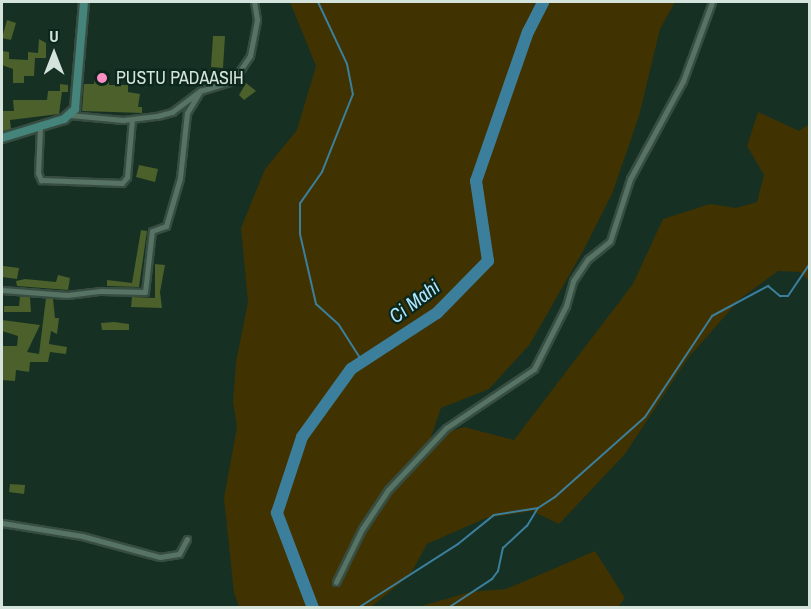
<!DOCTYPE html>
<html>
<head>
<meta charset="utf-8">
<style>
  body { margin:0 }
  #map { position:relative; width:811px; height:609px; overflow:hidden; background:#163023; font-family:"Archivo Narrow",sans-serif }
  div>[style] { position:absolute }
  [style*='--x'] { left:calc(var(--x)*1px); top:calc(var(--y)*1px); width:calc(var(--w)*1px); rotate:calc(var(--a)*1deg) }
  .green>* { inset:0; background:#403301 }
  .stream>* { height:2px; margin:-1px; padding:0 1px; transform-origin:1px; border-radius:1px; background:#3c7f9d }
  .river>* { height:12px; margin:-6px; padding:0 6px; transform-origin:6px; border-radius:6px; background:#3c7f9d }
  .building>* { inset:0; background:#4b602b }
  .roads { filter:drop-shadow(2px 0 #374d42) drop-shadow(-2px 0 #374d42) drop-shadow(0 2px #374d42) drop-shadow(0 -2px #374d42) }
  .street>* { height:5px; margin:-2.5px; padding:0 2.5px; transform-origin:2.5px; border-radius:2.5px; background:#577364 }
  .secondary>* { height:8px; margin:-4px; padding:0 4px; transform-origin:4px; border-radius:4px; background:#44847a }
  .dots>* { width:16px; height:16px; translate:-50% -50%; box-sizing:border-box; border:3px solid #0b261a; border-radius:50% }
  span { translate:-50% -50%; white-space:nowrap; text-align:center; line-height:1.15; -webkit-text-stroke:4.5px #0b261a; paint-order:stroke }
  .poi-label { font-size:18px; color:#d4e3db }
  .left { translate:0 -50%; text-align:left }
  .water-label { font-size:20px; color:#ade4ff; font-style:italic }
  .frame { position:absolute; inset:0; border:3px solid #d4e3db; pointer-events:none }
  .north { position:absolute; left:24px; top:24px; width:60px; height:60px; -webkit-text-stroke:4px #0b261a; paint-order:stroke; rotate:0deg; font-size:16px; font-weight:700; line-height:24px; text-align:center; color:#d4e3db }
  .north::after { content:''; display:block; margin:auto; width:21px; height:27px; background:#d4e3db; clip-path:polygon(50% 0,100% 100%,50% 72%,0 100%) }
</style>
</head>
<body>
<div id="map">
  <div class="green">
    <div style="clip-path:polygon(290px 2px,675px 2px,660px 29px,639px 116px,612px 194px,583px 251px,530px 344px,489px 389px,441px 408px,431px 437px,464px 427px,514px 440px,633px 284px,663px 219px,710px 204px,736px 208px,757px 202px,764px 175px,747px 146px,758px 112px,799px 131px,809px 124px,809px 281px,800px 272px,778px 271px,740px 299px,688px 358px,625px 454px,559px 524px,532px 511px,486px 518px,427px 544px,410px 575px,371px 607px,239px 607px,234px 593px,224px 498px,237px 427px,233px 402px,236px 362px,248px 302px,241px 228px,265px 169px,297px 130px,316px 66px)"></div>
    <div style="clip-path:polygon(595px 551px,625px 598px,618px 607px,418px 607px,470px 592px,506px 589px)"></div>
  </div>
  <div class="stream">
    <div style="--x:318;--y:2;--w:68;--a:64.9"></div>
    <div style="--x:347;--y:64;--w:31;--a:79"></div>
    <div style="--x:353;--y:94;--w:84;--a:111.7"></div>
    <div style="--x:322;--y:172;--w:38;--a:125"></div>
    <div style="--x:300;--y:203;--w:31;--a:90"></div>
    <div style="--x:300;--y:234;--w:72;--a:77.1"></div>
    <div style="--x:316;--y:304;--w:31;--a:42"></div>
    <div style="--x:339;--y:325;--w:43;--a:57.4"></div>
    <div style="--x:358;--y:608;--w:119;--a:-32.6"></div>
    <div style="--x:458;--y:544;--w:46;--a:-38.9"></div>
    <div style="--x:494;--y:515;--w:45;--a:-9"></div>
    <div style="--x:538;--y:508;--w:20;--a:-33"></div>
    <div style="--x:555;--y:497;--w:120;--a:-41.6"></div>
    <div style="--x:645;--y:417;--w:121;--a:-56.4"></div>
    <div style="--x:712;--y:316;--w:64;--a:-28.2"></div>
    <div style="--x:768;--y:286;--w:16;--a:40"></div>
    <div style="--x:780;--y:296;--w:8;--a:0"></div>
    <div style="--x:788;--y:296;--w:40;--a:-56"></div>
    <div style="--x:448;--y:608;--w:53;--a:-33.4"></div>
    <div style="--x:492;--y:579;--w:10;--a:-53"></div>
    <div style="--x:498;--y:571;--w:24;--a:-78"></div>
    <div style="--x:503;--y:548;--w:33;--a:-43"></div>
    <div style="--x:527;--y:526;--w:21;--a:-59"></div>
  </div>
  <div class="river">
    <div style="--x:313;--y:608;--w:102;--a:-110.8"></div>
    <div style="--x:277;--y:513;--w:80;--a:-71.8"></div>
    <div style="--x:302;--y:437;--w:84;--a:-54.2"></div>
    <div style="--x:351;--y:369;--w:103;--a:-33.1"></div>
    <div style="--x:437;--y:313;--w:73;--a:-45.6"></div>
    <div style="--x:488;--y:261;--w:81;--a:-98.5"></div>
    <div style="--x:476;--y:181;--w:158;--a:-70.8"></div>
    <div style="--x:528;--y:32;--w:34;--a:-63"></div>
  </div>
  <div class="building">
    <div style="clip-path:polygon(7px 20px,16px 23px,11px 40px,2px 38px)"></div>
    <div style="clip-path:polygon(213px 36px,225px 36px,223px 68px,211px 67px)"></div>
    <div style="clip-path:polygon(39px 39px,46px 43px,46px 58px,35px 58px,34px 76px,24px 76px,24px 83px,13px 83px,13px 69px,2px 65px,2px 51px,9px 52px,9px 59px,28px 60px,28px 52px,38px 53px)"></div>
    <div style="clip-path:polygon(95px 74px,109px 74px,109px 85px,128px 85px,128px 92px,140px 94px,138px 107px,142px 107px,142px 113px,82px 111px,84px 84px,94px 84px)"></div>
    <div style="clip-path:polygon(246px 83px,256px 91px,244px 100px,239px 95px)"></div>
    <div style="clip-path:polygon(60px 84px,68px 85px,68px 92px,62px 92px,59px 114px,10px 120px,11px 129px,3px 131px,2px 111px,14px 111px,13px 100px,47px 100px,48px 91px,60px 91px)"></div>
    <div style="clip-path:polygon(139px 165px,158px 169px,155px 182px,136px 177px)"></div>
    <div style="clip-path:polygon(141px 230px,147px 231px,139px 287px,107px 286px,107px 280px,132px 283px)"></div>
    <div style="clip-path:polygon(155px 264px,165px 265px,160px 292px,162px 308px,131px 307px,132px 297px,155px 298px)"></div>
    <div style="clip-path:polygon(3px 266px,19px 268px,17px 279px,2px 277px)"></div>
    <div style="clip-path:polygon(58px 275px,70px 278px,68px 290px,17px 286px,16px 281px,25px 279px,56px 282px)"></div>
    <div style="clip-path:polygon(20px 296px,30px 297px,31px 312px,4px 312px,4px 306px,19px 306px)"></div>
    <div style="clip-path:polygon(46px 298px,53px 299px,55px 318px,59px 318px,57px 334px,51px 331px,49px 344px,67px 347px,66px 354px,50px 352px,48px 362px,30px 362px,29px 372px,16px 370px,15px 381px,2px 380px,2px 346px,17px 346px,18px 336px,2px 331px,2px 320px,40px 325px,27px 352px,39px 354px)"></div>
    <div style="clip-path:polygon(114px 322px,129px 324px,129px 330px,102px 330px,101px 323px)"></div>
    <div style="clip-path:polygon(10px 484px,25px 485px,24px 494px,9px 492px)"></div>
  </div>
  <div class="roads">
    <div class="street">
      <div style="--x:70;--y:115;--w:53;--a:5.4"></div>
      <div style="--x:123;--y:120;--w:34;--a:-7"></div>
      <div style="--x:157;--y:116;--w:16;--a:-15"></div>
      <div style="--x:172;--y:112;--w:35;--a:-37"></div>
      <div style="--x:200;--y:91;--w:34;--a:-17"></div>
      <div style="--x:233;--y:81;--w:30;--a:-56"></div>
      <div style="--x:250;--y:56;--w:37;--a:-79"></div>
      <div style="--x:257;--y:20;--w:18;--a:-99"></div>
      <div style="--x:40;--y:128;--w:45;--a:92.5"></div>
      <div style="--x:38;--y:173;--w:8;--a:67"></div>
      <div style="--x:41;--y:180;--w:81;--a:2.1"></div>
      <div style="--x:122;--y:183;--w:8;--a:-50"></div>
      <div style="--x:127;--y:177;--w:58;--a:-85.1"></div>
      <div style="--x:2;--y:290;--w:65;--a:4.4"></div>
      <div style="--x:67;--y:295;--w:34;--a:-7"></div>
      <div style="--x:101;--y:291;--w:44;--a:1.3"></div>
      <div style="--x:145;--y:292;--w:61;--a:-83.5"></div>
      <div style="--x:152;--y:231;--w:15;--a:-20"></div>
      <div style="--x:166;--y:226;--w:50;--a:-73.7"></div>
      <div style="--x:180;--y:178;--w:65;--a:-83.9"></div>
      <div style="--x:187;--y:113;--w:26;--a:-59"></div>
      <div style="--x:2;--y:523;--w:81;--a:9.2"></div>
      <div style="--x:82;--y:536;--w:81;--a:15.1"></div>
      <div style="--x:160;--y:557;--w:19;--a:-9"></div>
      <div style="--x:179;--y:554;--w:17;--a:-62"></div>
      <div style="--x:336;--y:582;--w:59;--a:-63.9"></div>
      <div style="--x:362;--y:529;--w:47;--a:-56.3"></div>
      <div style="--x:388;--y:490;--w:85;--a:-46.9"></div>
      <div style="--x:446;--y:428;--w:106;--a:-33.8"></div>
      <div style="--x:534;--y:369;--w:71;--a:-63.1"></div>
      <div style="--x:566;--y:306;--w:26;--a:-74"></div>
      <div style="--x:573;--y:281;--w:27;--a:-56"></div>
      <div style="--x:588;--y:259;--w:28;--a:-39"></div>
      <div style="--x:610;--y:241;--w:65;--a:-72.1"></div>
      <div style="--x:630;--y:179;--w:111;--a:-61.6"></div>
      <div style="--x:683;--y:81;--w:84;--a:-69.8"></div>
    </div>
    <div class="secondary">
      <div style="--x:2;--y:138;--w:65;--a:-17"></div>
      <div style="--x:64;--y:119;--w:15;--a:-42"></div>
      <div style="--x:75;--y:109;--w:107;--a:-85.2"></div>
    </div>
  </div>
  <div class="dots">
    <div style="left:102px;top:78px;background:#fb8fc4"></div>
  </div>
  <div class="poi-label">
    <span class="left" style="left:116px;top:78px">PUSTU PADAASIH</span>
  </div>
  <div class="water-label">
    <span style="left:414px;top:301px;rotate:-37deg">Ci Mahi</span>
  </div>
  <div class="frame"></div>
  <div class="north">U</div>
</div>
</body>
</html>
